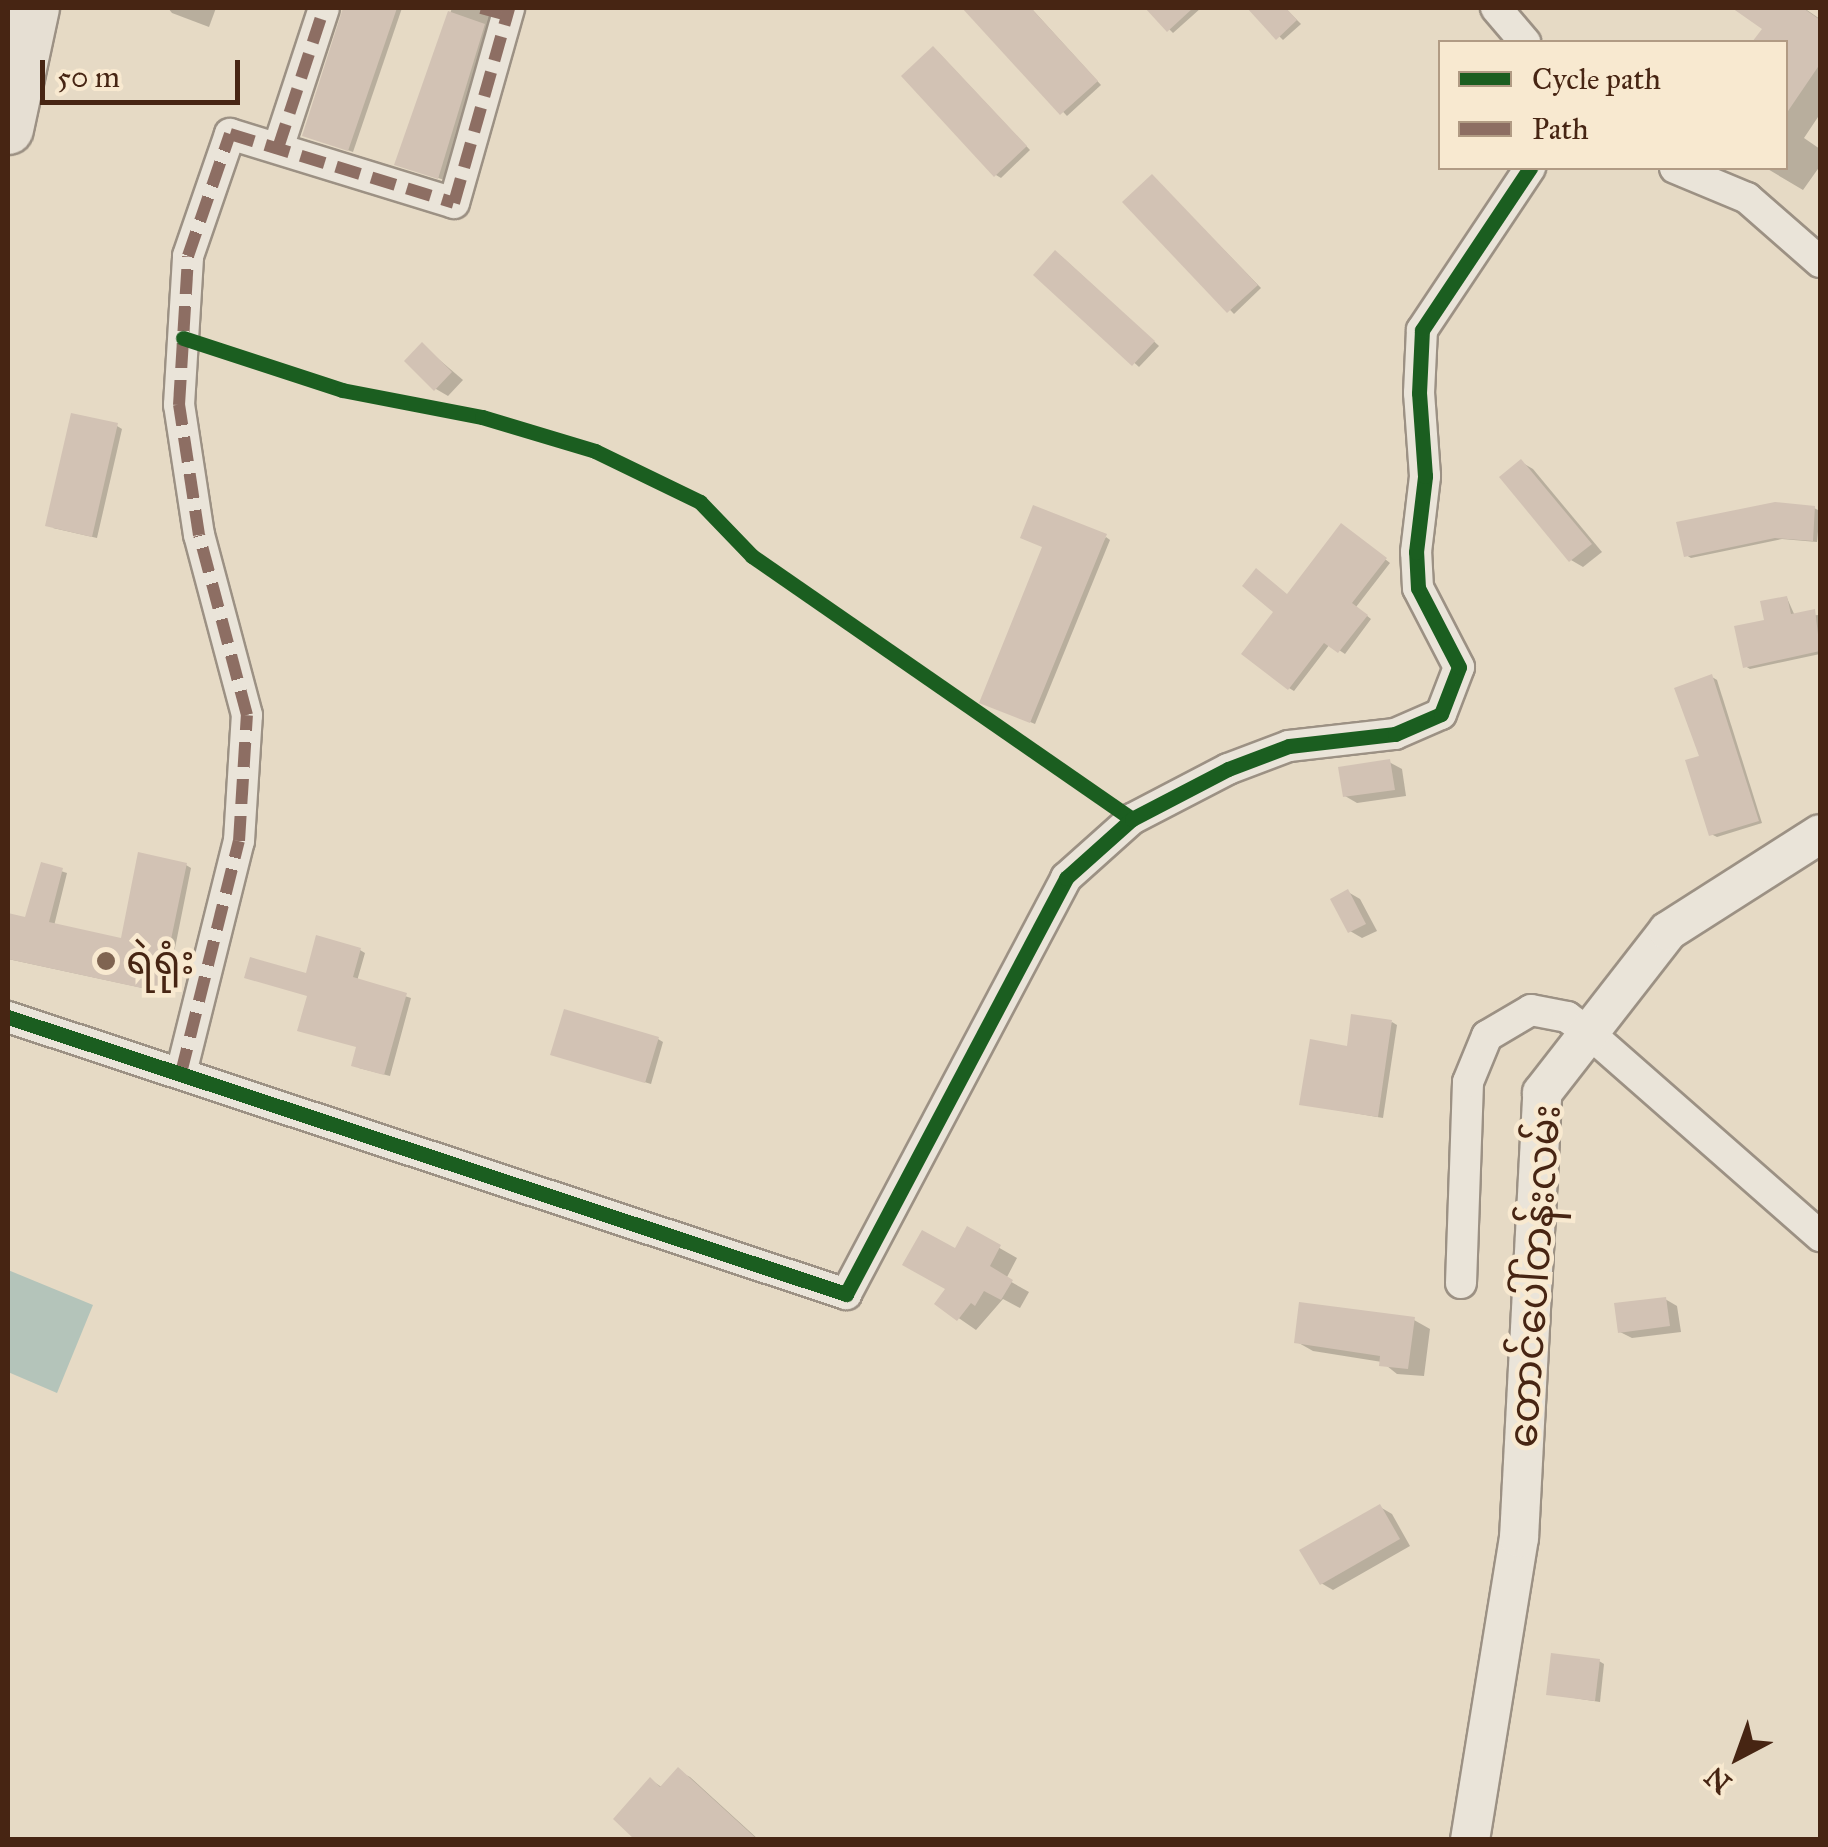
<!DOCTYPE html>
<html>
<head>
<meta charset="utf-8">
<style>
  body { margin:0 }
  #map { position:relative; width:1828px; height:1847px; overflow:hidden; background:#e6dac5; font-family:"IM FELL Great Primer","Noto Sans Myanmar",serif }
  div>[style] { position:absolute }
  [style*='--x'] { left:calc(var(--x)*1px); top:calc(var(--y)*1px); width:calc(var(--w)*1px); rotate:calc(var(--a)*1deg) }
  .water>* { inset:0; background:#b4c4ba }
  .shadow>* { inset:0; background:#0003 }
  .building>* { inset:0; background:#d2c2b4 }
  .roads { filter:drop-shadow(2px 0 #9c9184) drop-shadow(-2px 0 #9c9184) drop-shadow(0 2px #9c9184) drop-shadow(0 -2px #9c9184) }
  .minor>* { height:30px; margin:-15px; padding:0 15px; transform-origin:15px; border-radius:15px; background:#eae4d9 }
  .tertiary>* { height:38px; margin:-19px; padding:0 19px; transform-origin:19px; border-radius:19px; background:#eae4d9 }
  .trunk>* { height:50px; margin:-25px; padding:0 25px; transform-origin:25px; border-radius:25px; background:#e6dfd3 }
  .quiet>* { height:12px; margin-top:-6px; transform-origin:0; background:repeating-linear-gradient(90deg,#8d6e63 0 25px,transparent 0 37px) }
  .cycleway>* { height:15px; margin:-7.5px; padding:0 7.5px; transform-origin:7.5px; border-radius:7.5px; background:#1b5e20 }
  .dots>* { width:28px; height:28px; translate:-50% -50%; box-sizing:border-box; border:5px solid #f8e9d0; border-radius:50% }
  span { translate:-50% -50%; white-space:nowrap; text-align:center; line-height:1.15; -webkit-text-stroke:9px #f8e9d0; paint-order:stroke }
  .poi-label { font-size:40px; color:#472513 }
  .left { translate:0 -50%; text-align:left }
  .street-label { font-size:40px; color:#472513 }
  .frame { position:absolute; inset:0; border:10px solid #472513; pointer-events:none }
  .legend { position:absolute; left:1438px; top:40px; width:350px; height:130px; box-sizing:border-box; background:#f8e9d0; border:2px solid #b19b84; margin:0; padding:12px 18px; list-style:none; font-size:30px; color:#472513 }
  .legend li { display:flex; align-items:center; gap:20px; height:50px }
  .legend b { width:50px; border:2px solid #b19b84 }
  .north { position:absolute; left:1688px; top:1707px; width:100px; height:100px; -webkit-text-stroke:8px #f8e9d0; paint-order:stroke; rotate:221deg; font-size:28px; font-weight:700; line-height:40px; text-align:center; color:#472513 }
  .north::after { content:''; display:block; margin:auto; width:35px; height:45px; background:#472513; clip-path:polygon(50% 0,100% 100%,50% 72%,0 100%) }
  .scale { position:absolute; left:40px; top:60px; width:200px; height:45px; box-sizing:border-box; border:5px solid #472513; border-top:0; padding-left:12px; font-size:30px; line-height:35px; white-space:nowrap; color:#472513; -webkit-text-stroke:8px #f8e9d0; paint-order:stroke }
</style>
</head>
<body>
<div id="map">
  <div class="water">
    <div style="clip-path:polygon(8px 1270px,93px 1305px,57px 1393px,8px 1372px)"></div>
  </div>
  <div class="shadow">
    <div style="clip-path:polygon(168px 8px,216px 8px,209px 27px,172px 13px)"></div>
    <div style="clip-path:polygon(346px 8px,402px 8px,353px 152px,305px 135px)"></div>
    <div style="clip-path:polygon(452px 8px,496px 8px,444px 180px,398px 164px)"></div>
    <div style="clip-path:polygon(965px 8px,1031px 8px,1101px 85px,1067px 116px)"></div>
    <div style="clip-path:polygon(1148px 8px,1201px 8px,1173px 33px)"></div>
    <div style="clip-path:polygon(1251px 8px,1285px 8px,1301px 24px,1283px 40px)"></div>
    <div style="clip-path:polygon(1748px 8px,1804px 8px,1820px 19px,1820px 114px,1804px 138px,1820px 149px,1820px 166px,1803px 190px,1766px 168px,1786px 168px,1786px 42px,1755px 42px,1765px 28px,1744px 13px)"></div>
    <div style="clip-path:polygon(938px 52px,1030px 150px,1001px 178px,996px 175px)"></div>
    <div style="clip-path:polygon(1153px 177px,1261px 288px,1234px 314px,1126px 202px)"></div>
    <div style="clip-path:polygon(1061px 256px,1159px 346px,1139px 367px,1037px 274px)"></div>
    <div style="clip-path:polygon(422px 345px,463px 380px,448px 396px,436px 389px)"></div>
    <div style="clip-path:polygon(117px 426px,122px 429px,97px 538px,53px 528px)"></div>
    <div style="clip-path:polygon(1521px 462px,1533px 469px,1602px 552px,1583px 567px,1571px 560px)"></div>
    <div style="clip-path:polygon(1814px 508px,1820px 511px,1817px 542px,1782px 539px,1691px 558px,1686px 555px)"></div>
    <div style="clip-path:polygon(1347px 529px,1390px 563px,1356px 607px,1371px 619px,1345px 654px,1330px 644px,1294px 691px,1289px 688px,1288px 596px)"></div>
    <div style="clip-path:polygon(1106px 537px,1110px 540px,1035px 724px,987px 704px)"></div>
    <div style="clip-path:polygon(1787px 598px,1795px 616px,1820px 615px,1820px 654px,1750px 669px,1745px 666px)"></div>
    <div style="clip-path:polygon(1712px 677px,1717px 680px,1762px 823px,1717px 837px,1711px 834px)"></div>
    <div style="clip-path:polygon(1389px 762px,1402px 769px,1406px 796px,1357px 803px,1345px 796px)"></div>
    <div style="clip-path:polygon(42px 865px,67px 873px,54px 926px,123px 941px,186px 865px,191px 868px,166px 993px,8px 959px,8px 916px,27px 920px)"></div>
    <div style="clip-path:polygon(1348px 892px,1360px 899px,1377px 931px,1362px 938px,1350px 931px)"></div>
    <div style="clip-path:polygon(360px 950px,365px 953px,357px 981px,411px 998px,390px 1076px,359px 1068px,359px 1048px,309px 996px,307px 976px)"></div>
    <div style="clip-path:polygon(1392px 1022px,1397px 1025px,1383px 1118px,1302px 1104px)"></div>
    <div style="clip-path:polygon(658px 1039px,663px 1042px,651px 1084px,558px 1056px)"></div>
    <div style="clip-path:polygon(968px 1230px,1017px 1258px,1006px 1279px,1029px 1292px,1020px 1308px,1003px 1299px,976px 1330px,937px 1303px,949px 1289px,956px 1251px)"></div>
    <div style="clip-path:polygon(1665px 1299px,1677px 1306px,1681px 1332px,1632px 1338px,1620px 1332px)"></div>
    <div style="clip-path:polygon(1414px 1320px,1430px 1329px,1424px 1376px,1397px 1374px,1382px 1362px,1313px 1351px,1297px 1342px)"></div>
    <div style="clip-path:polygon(1380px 1507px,1392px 1514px,1410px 1546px,1333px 1590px,1321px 1583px)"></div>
    <div style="clip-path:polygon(1599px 1661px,1604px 1664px,1600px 1702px,1548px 1694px)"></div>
    <div style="clip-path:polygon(678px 1771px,690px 1777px,759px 1840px,639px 1840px,651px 1780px,663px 1788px)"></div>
  </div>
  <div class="building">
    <div style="clip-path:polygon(343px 8px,397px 8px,348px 151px,302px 136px)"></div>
    <div style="clip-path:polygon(962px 8px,1031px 8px,1098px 81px,1060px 115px)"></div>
    <div style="clip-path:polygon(1145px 8px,1193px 8px,1167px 32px)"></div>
    <div style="clip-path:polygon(1247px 8px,1286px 8px,1297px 20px,1276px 40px)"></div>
    <div style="clip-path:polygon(1732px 8px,1803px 8px,1820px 20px,1820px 64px,1786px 114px,1786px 42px,1752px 42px,1762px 29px)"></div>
    <div style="clip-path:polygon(448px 11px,485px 24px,438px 179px,394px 165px)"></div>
    <div style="clip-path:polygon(933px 46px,1027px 146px,994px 177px,901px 76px)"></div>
    <div style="clip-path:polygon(1152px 174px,1258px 285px,1227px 313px,1122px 202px)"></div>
    <div style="clip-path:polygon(1055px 250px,1155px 341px,1132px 366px,1033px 275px)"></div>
    <div style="clip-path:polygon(422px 342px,452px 372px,434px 391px,404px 361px)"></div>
    <div style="clip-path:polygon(71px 413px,118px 423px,92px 537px,45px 526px)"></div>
    <div style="clip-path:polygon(1521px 459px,1592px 544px,1569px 562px,1499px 477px)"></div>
    <div style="clip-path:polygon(1775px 502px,1815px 506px,1813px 541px,1775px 538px,1684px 557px,1676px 522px)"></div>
    <div style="clip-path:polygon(1033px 505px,1107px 534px,1030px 723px,979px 703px,1042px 547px,1020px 538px)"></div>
    <div style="clip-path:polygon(1341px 523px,1387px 558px,1352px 603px,1368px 615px,1338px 653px,1324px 643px,1288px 690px,1241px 654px,1273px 612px,1242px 586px,1256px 568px,1287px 594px)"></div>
    <div style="clip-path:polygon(1787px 596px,1791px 614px,1815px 609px,1820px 651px,1743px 668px,1734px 626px,1764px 620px,1760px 601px)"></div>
    <div style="clip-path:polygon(1712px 674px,1759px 821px,1709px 836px,1685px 760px,1699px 756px,1674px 688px)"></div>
    <div style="clip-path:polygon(1390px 759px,1395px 790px,1343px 797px,1338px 767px)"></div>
    <div style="clip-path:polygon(138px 852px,187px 863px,160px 992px,8px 959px,8px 913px,25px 917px,41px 862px,63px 868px,49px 922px,121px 938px)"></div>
    <div style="clip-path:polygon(1348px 889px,1366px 924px,1348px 933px,1330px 899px)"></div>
    <div style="clip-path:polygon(316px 935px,361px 948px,353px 977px,407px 993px,384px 1075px,351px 1066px,356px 1047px,297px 1031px,307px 996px,244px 978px,250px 957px,306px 973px)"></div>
    <div style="clip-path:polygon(564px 1009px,659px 1037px,645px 1083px,550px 1055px)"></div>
    <div style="clip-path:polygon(1351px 1014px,1392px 1020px,1378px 1117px,1299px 1105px,1310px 1039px,1347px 1046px)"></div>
    <div style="clip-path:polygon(967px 1226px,1001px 1245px,990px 1266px,1013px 1280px,1001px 1300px,984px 1291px,975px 1306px,971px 1303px,957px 1321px,934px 1304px,945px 1289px,902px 1265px,922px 1230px,955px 1248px)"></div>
    <div style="clip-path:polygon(1666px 1297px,1670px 1326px,1618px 1333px,1614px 1303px)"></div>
    <div style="clip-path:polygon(1299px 1302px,1415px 1317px,1408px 1369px,1379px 1366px,1380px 1356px,1294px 1343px)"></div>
    <div style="clip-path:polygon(1380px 1504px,1400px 1539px,1320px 1585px,1299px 1550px)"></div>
    <div style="clip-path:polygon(1551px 1653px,1600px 1659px,1595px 1701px,1546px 1695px)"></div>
    <div style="clip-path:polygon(678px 1767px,758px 1840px,635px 1840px,613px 1819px,650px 1777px,660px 1787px)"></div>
  </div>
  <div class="roads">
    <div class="minor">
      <div style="--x:1496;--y:8;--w:45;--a:49.5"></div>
      <div style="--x:278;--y:148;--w:147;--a:-71.8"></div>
      <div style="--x:1675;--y:168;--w:78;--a:22.6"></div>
      <div style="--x:1747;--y:198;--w:97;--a:41.2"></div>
      <div style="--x:8;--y:1017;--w:883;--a:18.29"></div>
      <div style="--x:846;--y:1294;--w:471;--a:-62.1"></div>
      <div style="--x:1066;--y:878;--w:89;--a:-41.8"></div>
      <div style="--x:1132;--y:819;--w:108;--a:-27.5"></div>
      <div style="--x:1228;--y:769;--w:65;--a:-20.7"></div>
      <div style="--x:1289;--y:746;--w:107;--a:-6.5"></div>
      <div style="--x:1395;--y:734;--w:50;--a:-23.5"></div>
      <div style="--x:1441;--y:714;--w:50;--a:-69"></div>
      <div style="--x:1459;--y:667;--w:89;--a:-117.4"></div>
      <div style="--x:1418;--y:588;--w:36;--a:-93"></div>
      <div style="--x:1416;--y:552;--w:77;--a:-83.2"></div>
      <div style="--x:1425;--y:476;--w:83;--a:-94.1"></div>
      <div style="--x:1419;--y:393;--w:63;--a:-87.3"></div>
      <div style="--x:1422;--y:330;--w:195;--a:-56.3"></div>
      <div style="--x:181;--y:1073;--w:239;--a:-76"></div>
      <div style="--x:239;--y:841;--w:126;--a:-86.4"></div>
      <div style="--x:247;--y:715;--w:186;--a:-104.9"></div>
      <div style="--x:199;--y:535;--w:132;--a:-98.7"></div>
      <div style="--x:179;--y:405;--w:149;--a:-86.5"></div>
      <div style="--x:188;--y:256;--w:129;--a:-71"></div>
      <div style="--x:230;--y:134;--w:234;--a:17.1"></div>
      <div style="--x:454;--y:203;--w:203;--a:-74.2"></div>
      <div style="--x:1461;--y:1283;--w:201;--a:-88"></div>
      <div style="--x:1468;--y:1082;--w:50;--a:-67.6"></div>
      <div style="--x:1487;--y:1036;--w:51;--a:-30.6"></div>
      <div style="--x:1531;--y:1010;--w:37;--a:11"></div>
      <div style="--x:1567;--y:1017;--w:27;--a:36"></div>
      <div style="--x:1589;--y:1033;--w:308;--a:41.3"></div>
    </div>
    <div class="tertiary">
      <div style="--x:1470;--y:1840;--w:306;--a:-80.8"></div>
      <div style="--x:1519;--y:1538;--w:446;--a:-87"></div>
      <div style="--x:1542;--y:1093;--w:205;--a:-52.1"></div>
      <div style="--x:1668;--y:931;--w:180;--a:-32.5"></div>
    </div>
    <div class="trunk">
      <div style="--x:8;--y:129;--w:124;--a:-77.9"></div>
    </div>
  </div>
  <div class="quiet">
    <div style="--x:481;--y:8;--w:27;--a:15"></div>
    <div style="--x:278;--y:148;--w:147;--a:-71.8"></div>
    <div style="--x:181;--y:1073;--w:239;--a:-76"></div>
    <div style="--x:239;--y:841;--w:126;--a:-86.4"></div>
    <div style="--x:247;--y:715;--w:186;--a:-104.9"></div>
    <div style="--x:199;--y:535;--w:132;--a:-98.7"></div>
    <div style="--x:179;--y:405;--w:149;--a:-86.5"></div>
    <div style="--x:188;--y:256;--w:129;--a:-71"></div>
    <div style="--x:230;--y:134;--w:234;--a:17.1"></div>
    <div style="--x:454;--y:203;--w:203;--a:-74.2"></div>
  </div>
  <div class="cycleway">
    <div style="--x:183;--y:338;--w:167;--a:18.1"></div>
    <div style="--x:342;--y:390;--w:143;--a:10.9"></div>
    <div style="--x:482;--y:417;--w:118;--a:16.7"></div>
    <div style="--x:595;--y:451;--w:117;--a:25.9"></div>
    <div style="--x:700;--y:502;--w:75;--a:46.1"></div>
    <div style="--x:752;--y:556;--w:462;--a:34.7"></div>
    <div style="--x:8;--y:1017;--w:883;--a:18.29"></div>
    <div style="--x:846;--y:1294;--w:471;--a:-62.1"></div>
    <div style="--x:1066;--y:878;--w:89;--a:-41.8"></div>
    <div style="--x:1132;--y:819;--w:108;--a:-27.5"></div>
    <div style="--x:1228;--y:769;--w:65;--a:-20.7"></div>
    <div style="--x:1289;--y:746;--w:107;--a:-6.5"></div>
    <div style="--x:1395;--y:734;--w:50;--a:-23.5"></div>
    <div style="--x:1441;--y:714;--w:50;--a:-69"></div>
    <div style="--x:1459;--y:667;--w:89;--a:-117.4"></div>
    <div style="--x:1418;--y:588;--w:36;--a:-93"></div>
    <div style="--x:1416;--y:552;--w:77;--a:-83.2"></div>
    <div style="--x:1425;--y:476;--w:83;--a:-94.1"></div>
    <div style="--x:1419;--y:393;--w:63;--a:-87.3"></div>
    <div style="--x:1422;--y:330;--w:195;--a:-56.3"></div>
  </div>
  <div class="dots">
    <div style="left:106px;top:961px;background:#7f6451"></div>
  </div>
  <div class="poi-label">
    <span class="left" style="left:126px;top:961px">ရဲရုံး</span>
  </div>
  <div class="street-label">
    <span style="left:1535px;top:1276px;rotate:-86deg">တောင်ပေါ်တန်းလမ်း</span>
  </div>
  <div class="frame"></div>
  <ul class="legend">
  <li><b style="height:12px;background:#1b5e20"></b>Cycle path</li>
  <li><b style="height:12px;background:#8d6e63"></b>Path</li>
  </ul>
  <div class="north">N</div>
  <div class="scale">50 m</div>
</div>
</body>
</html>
